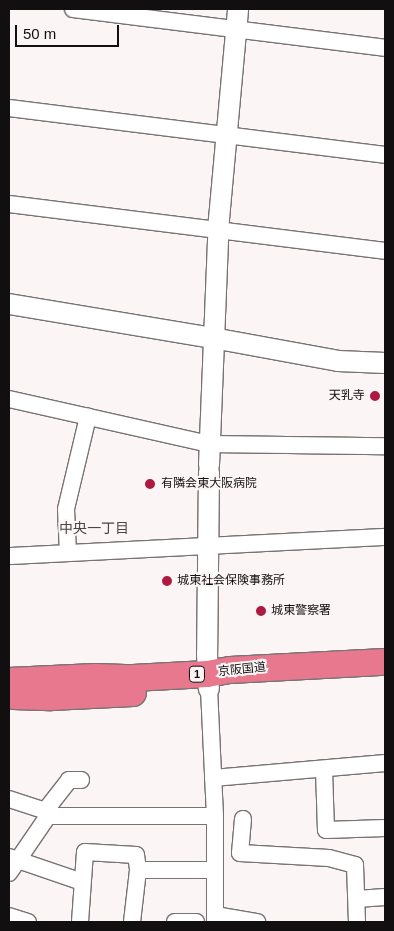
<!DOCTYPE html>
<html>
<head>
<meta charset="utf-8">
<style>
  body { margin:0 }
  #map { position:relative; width:394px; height:931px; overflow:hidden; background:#fcf5f5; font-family:Arial,"Noto Sans JP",sans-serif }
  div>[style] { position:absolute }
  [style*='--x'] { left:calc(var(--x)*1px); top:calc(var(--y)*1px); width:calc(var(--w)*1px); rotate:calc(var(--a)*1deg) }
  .roads { filter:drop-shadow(1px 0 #787273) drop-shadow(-1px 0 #787273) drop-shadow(0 1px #787273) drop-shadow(0 -1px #787273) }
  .minor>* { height:16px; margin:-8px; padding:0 8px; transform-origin:8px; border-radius:8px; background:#fff }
  .tertiary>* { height:20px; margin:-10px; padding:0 10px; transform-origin:10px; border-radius:10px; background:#fff }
  .trunk>* { height:26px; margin:-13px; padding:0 13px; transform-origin:13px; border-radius:13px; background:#e8788e }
  .dots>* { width:14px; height:14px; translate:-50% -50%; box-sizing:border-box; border:2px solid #fcf5f5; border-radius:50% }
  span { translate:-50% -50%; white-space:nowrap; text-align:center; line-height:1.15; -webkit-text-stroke:4px #fcf5f5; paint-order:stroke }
  .shield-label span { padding:1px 4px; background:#fcf5f5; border:1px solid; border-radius:4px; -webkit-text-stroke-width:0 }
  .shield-label { font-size:11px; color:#110f0f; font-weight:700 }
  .poi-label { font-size:12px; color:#110f0f }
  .right { translate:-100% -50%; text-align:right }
  .left { translate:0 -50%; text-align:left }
  .street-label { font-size:12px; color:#110f0f }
  .neighbourhood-label { font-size:14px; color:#4b4546 }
  .frame { position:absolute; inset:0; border:10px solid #110f0f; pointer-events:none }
  .scale { position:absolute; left:15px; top:25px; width:104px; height:22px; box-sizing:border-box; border:2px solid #110f0f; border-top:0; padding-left:6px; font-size:15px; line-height:18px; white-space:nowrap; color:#110f0f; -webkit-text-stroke:4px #fcf5f5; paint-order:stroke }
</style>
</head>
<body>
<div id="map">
  <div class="roads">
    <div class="minor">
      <div style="--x:73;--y:9;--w:314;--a:7.1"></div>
      <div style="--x:9;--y:108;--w:379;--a:7.1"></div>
      <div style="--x:9;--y:204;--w:379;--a:7.1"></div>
      <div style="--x:9;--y:399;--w:205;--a:12.7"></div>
      <div style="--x:209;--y:444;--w:176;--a:0.7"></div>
      <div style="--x:68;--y:553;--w:44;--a:-92.6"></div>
      <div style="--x:66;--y:509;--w:95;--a:-76.6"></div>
      <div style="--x:9;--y:556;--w:376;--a:-2.9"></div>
      <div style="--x:209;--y:689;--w:127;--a:87.3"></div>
      <div style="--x:215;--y:816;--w:106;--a:90"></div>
      <div style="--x:324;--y:770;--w:60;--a:88.1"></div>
      <div style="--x:326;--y:830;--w:59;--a:-1.9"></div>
      <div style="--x:213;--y:778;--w:173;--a:-5"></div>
      <div style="--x:9;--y:799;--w:38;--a:18"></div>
      <div style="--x:45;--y:811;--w:6;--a:59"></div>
      <div style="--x:45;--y:811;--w:39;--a:-52"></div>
      <div style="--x:69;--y:780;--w:12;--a:0"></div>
      <div style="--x:243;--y:819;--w:34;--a:95"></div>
      <div style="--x:240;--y:853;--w:89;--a:3.2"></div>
      <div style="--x:329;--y:858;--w:27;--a:15"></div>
      <div style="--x:355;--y:865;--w:57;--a:88"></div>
      <div style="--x:9;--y:857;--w:77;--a:18.9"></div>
      <div style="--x:9;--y:873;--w:69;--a:-55.6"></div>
      <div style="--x:48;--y:816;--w:167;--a:0"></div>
      <div style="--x:357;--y:899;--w:28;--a:-4"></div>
      <div style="--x:215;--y:915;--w:43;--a:9.5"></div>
      <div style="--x:9;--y:916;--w:20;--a:18"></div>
      <div style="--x:80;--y:922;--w:70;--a:-85.9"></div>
      <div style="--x:85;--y:852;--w:51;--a:3.4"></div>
      <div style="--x:136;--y:855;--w:15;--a:82"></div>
      <div style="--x:138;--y:870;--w:77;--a:0"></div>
      <div style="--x:132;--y:922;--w:52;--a:-83.4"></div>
      <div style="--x:175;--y:922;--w:21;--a:0"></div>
    </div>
    <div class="tertiary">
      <div style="--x:9;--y:304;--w:207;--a:9.5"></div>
      <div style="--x:213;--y:338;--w:127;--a:10.4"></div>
      <div style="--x:338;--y:361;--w:47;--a:2.4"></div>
      <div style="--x:209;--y:465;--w:246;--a:-87.7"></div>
      <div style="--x:219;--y:219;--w:211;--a:-84.8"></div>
      <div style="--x:209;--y:472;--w:182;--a:90.6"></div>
      <div style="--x:207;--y:654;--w:35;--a:87"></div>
    </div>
    <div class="trunk">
      <div style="--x:9;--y:681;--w:86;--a:-2.7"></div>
      <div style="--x:95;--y:677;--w:38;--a:2"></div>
      <div style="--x:133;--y:678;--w:74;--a:-3.1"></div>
      <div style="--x:207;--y:674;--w:23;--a:-10"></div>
      <div style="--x:230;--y:670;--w:155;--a:-3"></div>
      <div style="--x:14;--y:696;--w:37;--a:2"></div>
      <div style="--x:51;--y:697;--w:82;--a:-2.8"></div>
    </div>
  </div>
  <div class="dots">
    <div style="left:375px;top:396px;background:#ad1943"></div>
    <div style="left:150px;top:484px;background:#ad1943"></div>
    <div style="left:167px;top:581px;background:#ad1943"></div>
    <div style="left:261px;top:611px;background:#ad1943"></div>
  </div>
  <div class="shield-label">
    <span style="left:197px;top:674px">1</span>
  </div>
  <div class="poi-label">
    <span class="right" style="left:365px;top:396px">天乳寺</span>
    <span class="left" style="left:161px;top:484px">有隣会東大阪病院</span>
    <span class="left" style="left:177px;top:581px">城東社会保険事務所</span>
    <span class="left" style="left:271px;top:611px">城東警察署</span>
  </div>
  <div class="street-label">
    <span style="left:242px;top:670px;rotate:-6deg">京阪国道</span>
  </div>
  <div class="neighbourhood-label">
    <span style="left:94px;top:528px">中央一丁目</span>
  </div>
  <div class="frame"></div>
  <div class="scale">50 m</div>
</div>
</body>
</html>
